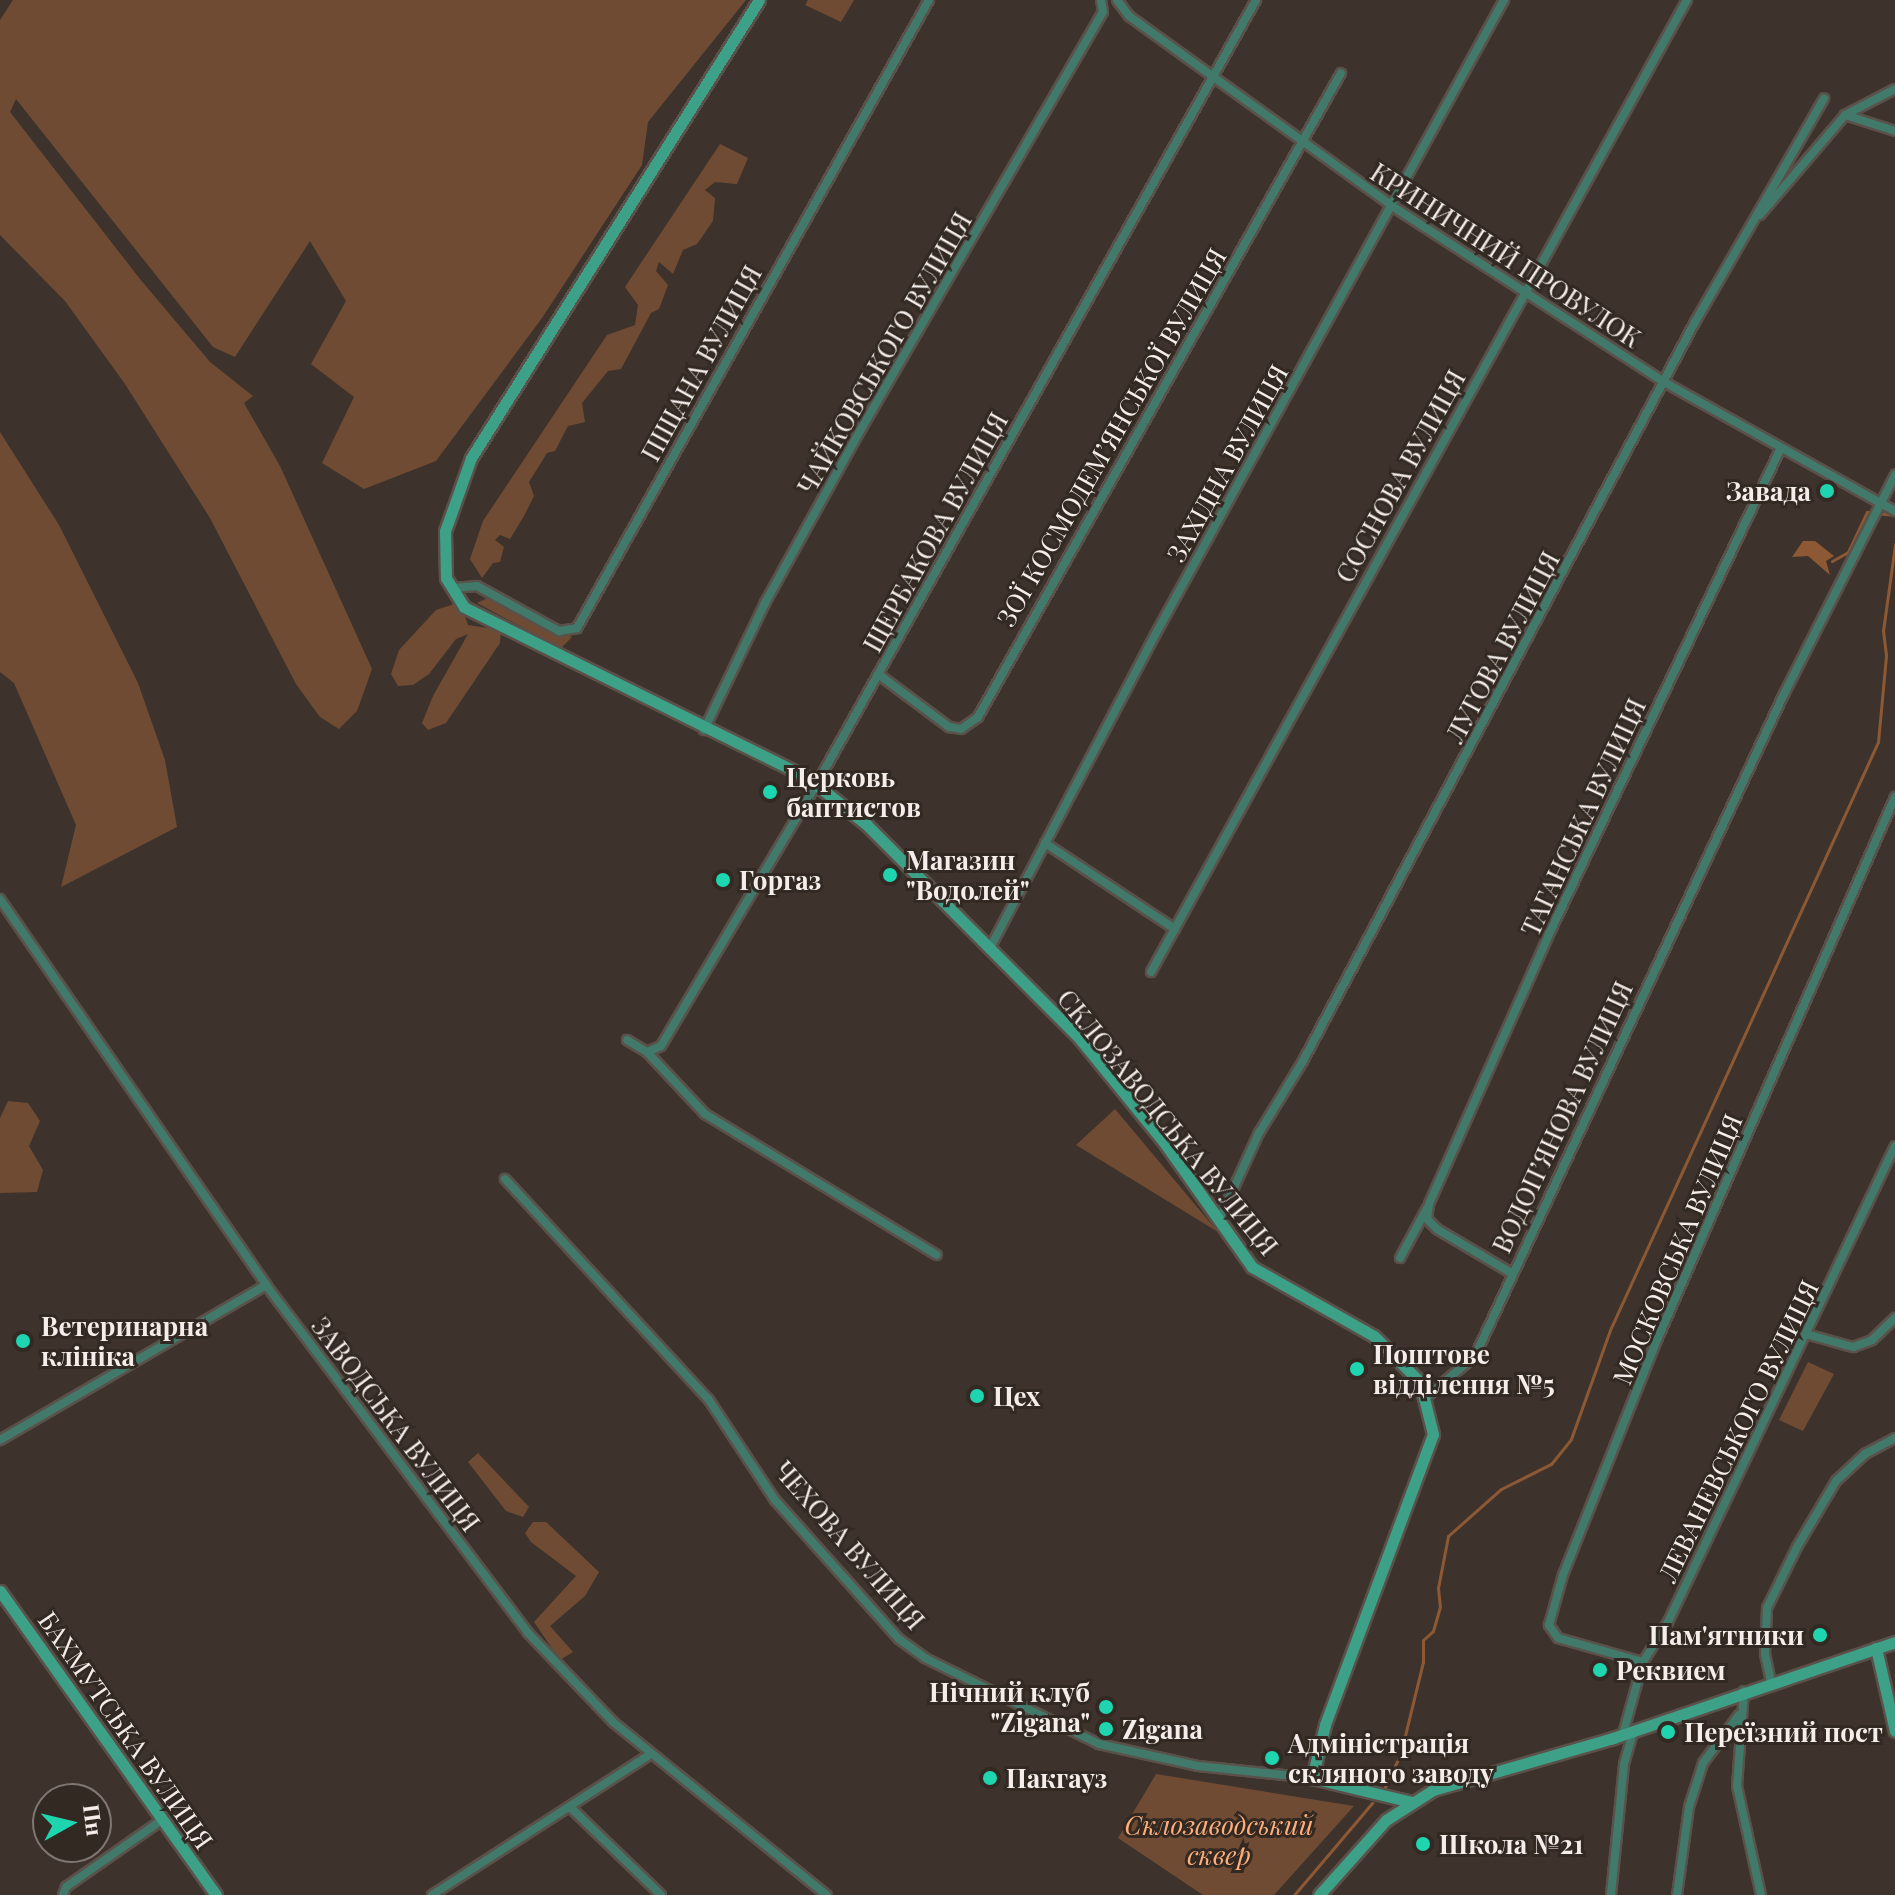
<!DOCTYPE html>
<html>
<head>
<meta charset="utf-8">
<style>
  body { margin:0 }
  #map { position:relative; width:1895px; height:1895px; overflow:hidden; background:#3d332c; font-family:"Playfair Display",serif }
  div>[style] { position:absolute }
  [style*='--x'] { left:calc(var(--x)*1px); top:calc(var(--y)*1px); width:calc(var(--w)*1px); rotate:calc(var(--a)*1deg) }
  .green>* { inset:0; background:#704b33 }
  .water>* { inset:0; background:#8d5834 }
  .stream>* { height:3px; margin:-1.5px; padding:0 1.5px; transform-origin:1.5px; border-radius:1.5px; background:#8d5834 }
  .roads { filter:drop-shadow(2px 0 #5a514a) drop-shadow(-2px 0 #5a514a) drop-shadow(0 2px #5a514a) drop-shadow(0 -2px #5a514a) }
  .street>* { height:8px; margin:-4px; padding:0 4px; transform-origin:4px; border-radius:4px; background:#417a6b }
  .secondary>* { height:11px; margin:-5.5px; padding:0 5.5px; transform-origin:5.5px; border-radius:5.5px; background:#3da188 }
  .dots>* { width:22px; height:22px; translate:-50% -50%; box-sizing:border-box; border:4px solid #332923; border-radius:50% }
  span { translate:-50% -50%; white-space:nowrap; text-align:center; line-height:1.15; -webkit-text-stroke:6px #332923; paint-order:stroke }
  .street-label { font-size:26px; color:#f4ede9 }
  .poi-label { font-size:26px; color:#f4ede9; font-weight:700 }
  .right { translate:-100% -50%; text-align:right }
  .left { translate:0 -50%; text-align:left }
  .park-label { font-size:26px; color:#ffae7a; font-style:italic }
  .north { position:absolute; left:32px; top:1783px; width:80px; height:80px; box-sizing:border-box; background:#332923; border:2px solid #807772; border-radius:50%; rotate:82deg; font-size:22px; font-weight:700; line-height:32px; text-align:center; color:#f4ede9 }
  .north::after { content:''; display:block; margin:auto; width:28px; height:36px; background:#1ed5b0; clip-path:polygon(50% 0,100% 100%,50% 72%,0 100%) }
</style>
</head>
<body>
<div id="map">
  <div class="green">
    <div style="clip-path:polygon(13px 0,746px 0,648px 122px,642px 165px,542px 318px,436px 461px,364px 489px,322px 463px,354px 397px,311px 364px,346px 301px,310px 241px,235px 357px,213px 347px,16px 99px,10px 112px,140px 279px,210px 362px,253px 396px,244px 403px,280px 466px,372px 669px,357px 711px,339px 729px,320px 717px,296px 684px,210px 518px,125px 384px,65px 301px,0 235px,0 20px)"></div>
    <div style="clip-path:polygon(808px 0,854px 0,841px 22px,805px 5px)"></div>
    <div style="clip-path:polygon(720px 144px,748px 158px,737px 184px,715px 182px,705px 190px,715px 198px,713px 221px,697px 244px,683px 250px,673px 274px,659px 262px,656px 271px,668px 285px,659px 309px,651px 313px,621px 369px,608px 371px,582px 403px,585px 422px,568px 426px,555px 451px,547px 453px,529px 482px,534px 496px,524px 516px,510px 539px,500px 535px,495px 540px,504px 547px,500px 562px,493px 563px,482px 578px,470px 559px,483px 521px,607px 335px,635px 325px,638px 305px,625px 287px)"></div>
    <div style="clip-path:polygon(0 432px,59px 525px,138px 683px,165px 760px,177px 827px,61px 887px,76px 825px,14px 683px,0 672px)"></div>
    <div style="clip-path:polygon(494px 595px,515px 613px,572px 637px,561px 648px,477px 603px)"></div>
    <div style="clip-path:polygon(454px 604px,463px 610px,468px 625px,501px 630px,500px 643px,446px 723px,428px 730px,422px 723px,433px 696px,468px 634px,456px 639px,429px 674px,413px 685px,398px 686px,391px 674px,399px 650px,436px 610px)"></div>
    <div style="clip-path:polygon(8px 1101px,28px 1103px,40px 1121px,29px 1146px,43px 1170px,37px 1192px,0 1193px,0 1118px)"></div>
    <div style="clip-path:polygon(1115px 1109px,1218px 1232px,1076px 1145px)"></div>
    <div style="clip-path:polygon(1808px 1362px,1834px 1374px,1803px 1431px,1779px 1420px)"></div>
    <div style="clip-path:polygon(478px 1453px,529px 1507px,523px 1517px,506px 1511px,468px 1462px)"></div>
    <div style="clip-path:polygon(533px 1522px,546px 1522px,599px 1572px,585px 1596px,550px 1626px,573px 1652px,560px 1660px,534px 1622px,576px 1576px,531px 1542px,525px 1533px)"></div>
    <div style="clip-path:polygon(1156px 1774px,1354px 1806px,1274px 1895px,1203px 1895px,1118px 1838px)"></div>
  </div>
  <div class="water">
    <div style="clip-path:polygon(1803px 541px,1815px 541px,1834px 556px,1826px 561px,1830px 575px,1808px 556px,1792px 557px)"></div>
  </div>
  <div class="stream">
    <div style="--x:1832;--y:561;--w:18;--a:-29"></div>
    <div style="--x:1848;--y:552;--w:44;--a:-64.6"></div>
    <div style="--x:1867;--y:512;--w:28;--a:6"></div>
    <div style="--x:1385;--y:1787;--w:38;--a:-65"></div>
    <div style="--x:1401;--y:1752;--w:93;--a:-76.3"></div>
    <div style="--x:1423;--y:1662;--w:22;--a:-90"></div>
    <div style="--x:1423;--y:1640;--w:13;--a:-42"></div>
    <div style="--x:1433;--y:1631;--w:25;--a:-74"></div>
    <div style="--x:1440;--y:1607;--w:19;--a:-96"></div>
    <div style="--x:1438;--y:1588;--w:53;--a:-79.1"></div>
    <div style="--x:1448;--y:1536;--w:71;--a:-41.6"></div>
    <div style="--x:1501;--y:1489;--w:56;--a:-26.6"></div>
    <div style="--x:1551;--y:1464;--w:32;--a:-51"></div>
    <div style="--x:1571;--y:1439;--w:116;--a:-70.3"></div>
    <div style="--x:1610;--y:1330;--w:646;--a:-65.5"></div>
    <div style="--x:1878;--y:742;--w:87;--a:-84.7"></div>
    <div style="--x:1886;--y:655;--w:24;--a:-97"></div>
    <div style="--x:1883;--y:631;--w:88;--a:-82.1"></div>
    <div style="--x:1294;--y:1895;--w:121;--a:-49.7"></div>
  </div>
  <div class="roads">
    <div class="street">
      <div style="--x:1117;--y:0;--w:20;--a:53"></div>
      <div style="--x:1129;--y:16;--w:324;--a:35.8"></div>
      <div style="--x:1392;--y:206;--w:324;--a:32.9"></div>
      <div style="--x:1664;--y:382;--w:265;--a:29.2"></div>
      <div style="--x:1845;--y:115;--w:52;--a:17.7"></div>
      <div style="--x:1760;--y:215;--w:131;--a:-49.6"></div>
      <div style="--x:1845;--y:115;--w:56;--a:-27.5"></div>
      <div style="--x:453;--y:588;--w:24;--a:-5"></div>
      <div style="--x:477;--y:586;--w:94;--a:28.8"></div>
      <div style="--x:559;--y:631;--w:18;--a:-9"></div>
      <div style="--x:577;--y:628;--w:720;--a:-60.73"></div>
      <div style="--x:878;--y:674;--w:89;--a:36.7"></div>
      <div style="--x:949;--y:727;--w:12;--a:9"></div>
      <div style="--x:961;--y:729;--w:21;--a:-35"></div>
      <div style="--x:978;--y:717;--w:739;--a:-60.59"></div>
      <div style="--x:704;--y:730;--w:141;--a:-64.3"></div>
      <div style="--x:765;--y:603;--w:196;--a:-61.1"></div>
      <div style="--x:860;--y:431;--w:484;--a:-59.9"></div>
      <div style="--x:1103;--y:12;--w:12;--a:-99"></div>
      <div style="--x:1045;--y:843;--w:156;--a:33.5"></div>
      <div style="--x:0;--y:899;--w:469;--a:55.4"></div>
      <div style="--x:266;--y:1285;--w:436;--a:53"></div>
      <div style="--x:528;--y:1633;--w:123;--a:46.3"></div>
      <div style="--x:613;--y:1722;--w:275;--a:39"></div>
      <div style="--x:990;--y:948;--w:354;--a:-62.2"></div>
      <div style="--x:1155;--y:635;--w:725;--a:-61.21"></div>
      <div style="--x:1151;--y:972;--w:1110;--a:-61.13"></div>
      <div style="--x:627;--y:1040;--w:23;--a:31"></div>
      <div style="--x:647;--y:1052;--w:15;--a:-23"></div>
      <div style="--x:661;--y:1046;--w:304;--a:-59.3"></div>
      <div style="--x:816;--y:785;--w:900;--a:-60.73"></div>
      <div style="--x:647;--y:1052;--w:85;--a:46.9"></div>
      <div style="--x:705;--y:1114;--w:271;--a:31.3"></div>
      <div style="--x:505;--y:1179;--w:301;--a:47.3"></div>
      <div style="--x:709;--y:1400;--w:120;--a:56.6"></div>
      <div style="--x:775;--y:1500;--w:186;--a:48.3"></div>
      <div style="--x:899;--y:1639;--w:32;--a:36"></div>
      <div style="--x:925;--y:1658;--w:194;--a:26.3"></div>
      <div style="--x:1099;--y:1744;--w:101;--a:12.5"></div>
      <div style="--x:1198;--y:1766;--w:115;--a:6"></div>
      <div style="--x:1220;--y:1218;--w:94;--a:-65.4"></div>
      <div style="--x:1259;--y:1133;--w:84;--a:-58.6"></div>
      <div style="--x:1303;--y:1061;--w:837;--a:-62.06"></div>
      <div style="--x:1695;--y:322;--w:258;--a:-60"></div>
      <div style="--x:1400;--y:1258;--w:57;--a:-61.6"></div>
      <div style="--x:1513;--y:1274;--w:88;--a:-149.4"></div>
      <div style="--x:1437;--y:1229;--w:14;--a:-135"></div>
      <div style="--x:1427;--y:1219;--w:15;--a:-82"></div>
      <div style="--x:1429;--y:1204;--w:295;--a:-66"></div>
      <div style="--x:1549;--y:934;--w:536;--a:-64.49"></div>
      <div style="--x:1806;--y:1334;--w:49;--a:15.5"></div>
      <div style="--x:1853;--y:1347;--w:20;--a:-20"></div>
      <div style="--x:1872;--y:1340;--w:32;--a:-44"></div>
      <div style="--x:1424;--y:1399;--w:67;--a:-40.1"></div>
      <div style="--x:1475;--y:1356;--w:731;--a:-64.98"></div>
      <div style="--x:1784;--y:694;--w:246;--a:-63.1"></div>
      <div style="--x:0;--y:1440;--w:308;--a:-30.2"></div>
      <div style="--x:1643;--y:1662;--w:88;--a:-164.2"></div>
      <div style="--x:1558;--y:1638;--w:16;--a:-125"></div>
      <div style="--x:1549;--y:1625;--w:52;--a:-74.4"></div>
      <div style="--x:1563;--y:1575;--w:253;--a:-68.2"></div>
      <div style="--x:1657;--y:1340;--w:593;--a:-66.33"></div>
      <div style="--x:1771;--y:1682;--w:29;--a:-102"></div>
      <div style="--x:1765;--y:1654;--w:46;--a:-87.5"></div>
      <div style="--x:1767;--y:1608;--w:68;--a:-63.8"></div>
      <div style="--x:1797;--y:1547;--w:77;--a:-59.4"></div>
      <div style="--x:1836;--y:1481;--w:40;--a:-43"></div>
      <div style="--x:1865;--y:1454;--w:34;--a:-28"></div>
      <div style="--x:1744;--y:1691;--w:95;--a:94.2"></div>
      <div style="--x:1737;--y:1786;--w:112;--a:77.6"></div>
      <div style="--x:1623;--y:1734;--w:75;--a:-74.5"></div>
      <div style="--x:1643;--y:1662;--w:47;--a:-58"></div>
      <div style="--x:1668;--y:1622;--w:527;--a:-64.5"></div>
      <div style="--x:571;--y:1808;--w:125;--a:44"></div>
      <div style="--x:63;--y:1895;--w:9;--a:-69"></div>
      <div style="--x:66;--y:1887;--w:117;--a:-34.9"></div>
      <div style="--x:432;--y:1895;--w:260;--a:-32.8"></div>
      <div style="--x:1611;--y:1895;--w:132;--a:-84.3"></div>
      <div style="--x:1624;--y:1764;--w:35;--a:-74"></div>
      <div style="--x:1677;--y:1895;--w:89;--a:-82.2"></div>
      <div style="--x:1689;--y:1807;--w:46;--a:-72.3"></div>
      <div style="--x:1703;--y:1763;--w:60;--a:-53.1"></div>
    </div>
    <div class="secondary">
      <div style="--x:759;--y:0;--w:541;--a:122.16"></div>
      <div style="--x:471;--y:458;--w:77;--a:109.6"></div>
      <div style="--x:445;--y:531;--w:47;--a:88.8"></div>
      <div style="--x:446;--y:578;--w:34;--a:58"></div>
      <div style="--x:464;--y:607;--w:384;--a:26.4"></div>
      <div style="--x:808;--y:778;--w:75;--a:38.5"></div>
      <div style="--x:867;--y:825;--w:302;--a:45.1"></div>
      <div style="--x:1080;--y:1039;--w:136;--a:50.9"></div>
      <div style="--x:1166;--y:1145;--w:149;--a:54.8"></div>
      <div style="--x:1252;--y:1267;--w:140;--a:29.5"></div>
      <div style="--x:1374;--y:1336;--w:65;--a:45"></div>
      <div style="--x:1420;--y:1382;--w:54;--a:76"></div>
      <div style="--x:1433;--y:1434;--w:310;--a:110.4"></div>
      <div style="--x:1325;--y:1725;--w:55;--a:103.8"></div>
      <div style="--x:1312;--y:1778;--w:103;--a:13.5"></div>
      <div style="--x:0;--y:1591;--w:373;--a:54.6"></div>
      <div style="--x:1876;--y:1648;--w:85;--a:77.1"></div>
      <div style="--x:1319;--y:1895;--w:101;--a:-48.2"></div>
      <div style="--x:1386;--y:1820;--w:56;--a:-32.6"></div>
      <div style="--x:1433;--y:1790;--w:187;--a:-16.1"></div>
      <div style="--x:1613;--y:1738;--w:298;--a:-18.8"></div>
    </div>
  </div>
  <div class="dots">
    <div style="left:1827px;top:491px;background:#1ed5b0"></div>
    <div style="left:770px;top:792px;background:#1ed5b0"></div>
    <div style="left:890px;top:875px;background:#1ed5b0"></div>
    <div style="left:723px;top:880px;background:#1ed5b0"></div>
    <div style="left:23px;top:1341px;background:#1ed5b0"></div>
    <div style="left:1357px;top:1369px;background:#1ed5b0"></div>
    <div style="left:977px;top:1396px;background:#1ed5b0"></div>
    <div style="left:1820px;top:1635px;background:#1ed5b0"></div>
    <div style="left:1600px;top:1670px;background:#1ed5b0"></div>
    <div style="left:1106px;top:1707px;background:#1ed5b0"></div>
    <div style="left:1106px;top:1729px;background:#1ed5b0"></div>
    <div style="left:1668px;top:1732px;background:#1ed5b0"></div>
    <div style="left:1272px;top:1758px;background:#1ed5b0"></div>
    <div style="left:990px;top:1778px;background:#1ed5b0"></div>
    <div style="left:1423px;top:1844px;background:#1ed5b0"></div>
  </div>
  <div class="street-label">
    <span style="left:1506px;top:255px;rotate:33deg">КРИНИЧНИЙ ПРОВУЛОК</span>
    <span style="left:884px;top:353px;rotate:-60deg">ЧАЙКОВСЬКОГО ВУЛИЦЯ</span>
    <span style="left:701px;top:363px;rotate:-61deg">ПІЩАНА ВУЛИЦЯ</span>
    <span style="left:1111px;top:437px;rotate:-60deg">ЗОЇ КОСМОДЕМ’ЯНСЬКОЇ ВУЛИЦЯ</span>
    <span style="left:1227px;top:463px;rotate:-61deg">ЗАХІДНА ВУЛИЦЯ</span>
    <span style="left:1400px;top:476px;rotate:-61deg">СОСНОВА ВУЛИЦЯ</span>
    <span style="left:935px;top:532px;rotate:-61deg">ЩЕРБАКОВА ВУЛИЦЯ</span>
    <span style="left:1502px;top:647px;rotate:-62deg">ЛУГОВА ВУЛИЦЯ</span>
    <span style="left:1583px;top:817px;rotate:-65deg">ТАГАНСЬКА ВУЛИЦЯ</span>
    <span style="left:1562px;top:1117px;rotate:-65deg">ВОДОП’ЯНОВА ВУЛИЦЯ</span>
    <span style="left:1168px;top:1122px;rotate:51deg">СКЛОЗАВОДСЬКА ВУЛИЦЯ</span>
    <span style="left:1677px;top:1249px;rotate:-67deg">МОСКОВСЬКА ВУЛИЦЯ</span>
    <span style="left:396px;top:1424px;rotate:53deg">ЗАВОДСЬКА ВУЛИЦЯ</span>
    <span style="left:1738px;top:1431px;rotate:-64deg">ЛЕВАНЕВСЬКОГО ВУЛИЦЯ</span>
    <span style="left:850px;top:1545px;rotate:49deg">ЧЕХОВА ВУЛИЦЯ</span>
    <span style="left:126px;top:1730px;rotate:55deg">БАХМУТСЬКА ВУЛИЦЯ</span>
  </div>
  <div class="poi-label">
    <span class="right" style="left:1811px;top:491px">Завада</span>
    <span class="left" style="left:786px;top:792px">Церковь<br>баптистов</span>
    <span class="left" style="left:906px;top:875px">Магазин<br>"Водолей"</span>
    <span class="left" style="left:739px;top:880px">Горгаз</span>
    <span class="left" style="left:41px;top:1341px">Ветеринарна<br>клініка</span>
    <span class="left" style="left:1373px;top:1369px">Поштове<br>відділення №5</span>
    <span class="left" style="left:993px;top:1396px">Цех</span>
    <span class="right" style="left:1804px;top:1635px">Пам'ятники</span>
    <span class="left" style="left:1616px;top:1670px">Реквием</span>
    <span class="right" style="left:1090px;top:1707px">Нічний клуб<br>"Zigana"</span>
    <span class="left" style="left:1122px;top:1729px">Zigana</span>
    <span class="left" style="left:1684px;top:1732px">Переїзний пост</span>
    <span class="left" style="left:1288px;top:1758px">Адміністрація<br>скляного заводу</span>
    <span class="left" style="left:1006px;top:1778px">Пакгауз</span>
    <span class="left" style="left:1439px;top:1844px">Школа №21</span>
  </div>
  <div class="park-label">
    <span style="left:1219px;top:1840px">Склозаводський<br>сквер</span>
  </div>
  <div class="north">Пн</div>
</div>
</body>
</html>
